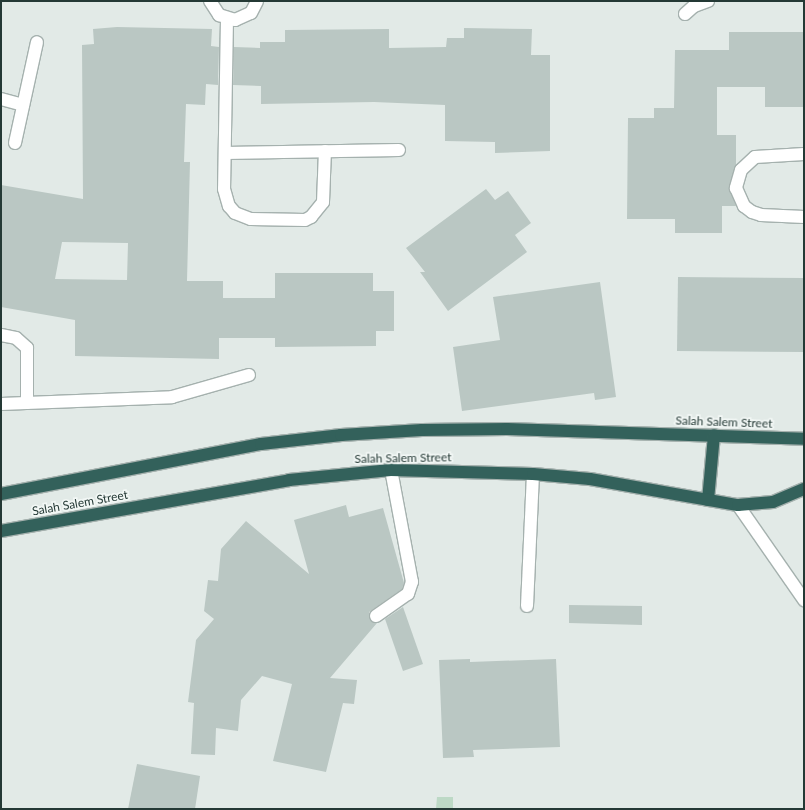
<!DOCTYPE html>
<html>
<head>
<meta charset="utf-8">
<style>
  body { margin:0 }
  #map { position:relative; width:805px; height:810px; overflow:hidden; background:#e2eae7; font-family:Lato,sans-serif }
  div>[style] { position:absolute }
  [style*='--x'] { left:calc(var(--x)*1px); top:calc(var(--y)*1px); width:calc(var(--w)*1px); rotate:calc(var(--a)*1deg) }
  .green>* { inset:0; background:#bdd9c6 }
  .building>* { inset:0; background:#bac7c3 }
  .roads { filter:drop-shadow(1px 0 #a5b1ae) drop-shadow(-1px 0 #a5b1ae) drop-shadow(0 1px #a5b1ae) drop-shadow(0 -1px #a5b1ae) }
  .minor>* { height:12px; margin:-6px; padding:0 6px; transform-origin:6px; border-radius:6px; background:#fff }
  .highway>* { height:12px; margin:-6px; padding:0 6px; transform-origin:6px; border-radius:6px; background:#33615b }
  span { translate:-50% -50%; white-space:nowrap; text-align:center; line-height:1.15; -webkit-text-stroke:3.5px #f2f7f5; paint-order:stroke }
  .street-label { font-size:12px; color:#243935 }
  .frame { position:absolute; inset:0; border:2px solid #243935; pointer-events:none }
</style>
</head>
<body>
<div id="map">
  <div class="green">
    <div style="clip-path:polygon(437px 797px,453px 797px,453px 809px,436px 809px)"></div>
  </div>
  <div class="building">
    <div style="clip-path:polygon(evenodd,117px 27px,212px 29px,211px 46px,219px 47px,218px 85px,206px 84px,205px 105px,186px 104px,184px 162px,190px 162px,187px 281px,223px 281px,223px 298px,275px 298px,275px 273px,373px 273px,373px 291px,394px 291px,394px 331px,376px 331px,376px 346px,275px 347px,275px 338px,219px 338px,219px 359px,75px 356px,75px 320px,1px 307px,1px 185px,83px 199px,82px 45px,94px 44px,93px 29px,117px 27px,62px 242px,128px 243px,127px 280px,55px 279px,62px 242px)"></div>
    <div style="clip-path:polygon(464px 28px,532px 29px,531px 55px,550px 55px,550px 151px,495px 153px,495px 142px,445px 141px,445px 105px,374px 102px,261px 104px,261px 86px,233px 85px,234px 47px,260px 48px,260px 42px,285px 42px,285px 30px,389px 29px,389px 48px,446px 47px,447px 38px,464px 38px)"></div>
    <div style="clip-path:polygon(729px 32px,804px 32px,804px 107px,765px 107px,765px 87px,717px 87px,717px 135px,736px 135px,736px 165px,729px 186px,736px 206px,722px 206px,722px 233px,675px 233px,675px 219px,627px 219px,628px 118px,654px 118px,654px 108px,674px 108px,675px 50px,729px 50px)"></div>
    <div style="clip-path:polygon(486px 189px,495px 200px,508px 191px,531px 223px,515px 235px,527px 252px,448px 311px,420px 272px,425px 272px,406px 248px)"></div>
    <div style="clip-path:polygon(678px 277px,804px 278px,804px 352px,677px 351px)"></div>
    <div style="clip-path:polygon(600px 282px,616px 397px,595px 400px,594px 393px,462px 411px,453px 347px,500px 340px,493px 297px)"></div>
    <div style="clip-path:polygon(346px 505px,349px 517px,383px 508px,404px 583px,402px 589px,369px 612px,370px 620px,377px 623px,330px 678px,357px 680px,354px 704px,343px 703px,326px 772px,273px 761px,292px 684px,262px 676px,241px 700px,238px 731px,216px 728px,215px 755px,191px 754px,194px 703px,188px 702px,196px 640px,214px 619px,204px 611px,208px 580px,218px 581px,221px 549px,246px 521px,309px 574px,294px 520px)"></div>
    <div style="clip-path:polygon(569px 605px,642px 606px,642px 625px,569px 623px)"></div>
    <div style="clip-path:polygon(403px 607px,423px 664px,403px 671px,385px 619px)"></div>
    <div style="clip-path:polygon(470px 659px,470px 662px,556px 659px,560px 747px,473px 750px,474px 757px,443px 758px,439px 660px)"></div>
    <div style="clip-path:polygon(137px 764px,200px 776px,195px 809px,128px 809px)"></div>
  </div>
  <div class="roads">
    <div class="minor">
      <div style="--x:210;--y:1;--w:17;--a:57"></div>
      <div style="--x:219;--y:15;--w:17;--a:17"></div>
      <div style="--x:235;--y:20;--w:17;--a:-24"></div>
      <div style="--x:251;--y:13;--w:13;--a:-63"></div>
      <div style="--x:685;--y:14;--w:12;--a:-42"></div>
      <div style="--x:694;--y:6;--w:15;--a:-20"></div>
      <div style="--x:227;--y:19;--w:170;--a:91"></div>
      <div style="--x:224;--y:189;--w:18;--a:74"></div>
      <div style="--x:229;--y:206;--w:9;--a:49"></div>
      <div style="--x:235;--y:213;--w:17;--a:21"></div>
      <div style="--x:251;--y:219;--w:54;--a:1.1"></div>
      <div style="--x:305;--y:220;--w:7;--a:-27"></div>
      <div style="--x:311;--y:217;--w:19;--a:-51"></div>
      <div style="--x:323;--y:202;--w:51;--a:-87.8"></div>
      <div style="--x:1;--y:99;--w:23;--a:15"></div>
      <div style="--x:15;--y:143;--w:103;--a:-77.7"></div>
      <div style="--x:225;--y:153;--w:174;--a:-1"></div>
      <div style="--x:804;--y:154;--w:49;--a:176.5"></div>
      <div style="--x:755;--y:157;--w:19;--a:137"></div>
      <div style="--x:741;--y:170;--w:19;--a:106"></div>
      <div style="--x:736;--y:188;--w:20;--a:66"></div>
      <div style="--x:744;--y:206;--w:10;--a:37"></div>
      <div style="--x:752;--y:212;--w:9;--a:18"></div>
      <div style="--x:761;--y:215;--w:43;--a:2.7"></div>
      <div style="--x:1;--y:335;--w:15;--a:11"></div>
      <div style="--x:16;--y:338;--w:15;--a:42"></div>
      <div style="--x:27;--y:348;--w:55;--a:90"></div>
      <div style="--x:1;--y:404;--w:171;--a:-2.3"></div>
      <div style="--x:172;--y:397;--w:80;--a:-15.9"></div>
      <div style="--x:738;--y:505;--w:116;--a:55.2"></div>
      <div style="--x:527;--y:606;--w:132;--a:-87.4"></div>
      <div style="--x:376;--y:616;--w:39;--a:-35"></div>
      <div style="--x:408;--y:594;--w:13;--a:-72"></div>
      <div style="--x:412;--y:582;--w:114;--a:-100.6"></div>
    </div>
    <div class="highway">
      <div style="--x:1;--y:494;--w:265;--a:-10.9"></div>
      <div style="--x:261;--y:444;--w:81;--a:-6.4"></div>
      <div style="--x:341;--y:435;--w:81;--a:-3.5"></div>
      <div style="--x:422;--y:430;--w:85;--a:-0.7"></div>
      <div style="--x:507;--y:429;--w:297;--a:1.9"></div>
      <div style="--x:708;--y:500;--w:65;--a:-84.7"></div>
      <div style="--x:1;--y:531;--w:292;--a:-10"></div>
      <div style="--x:289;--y:480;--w:102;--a:-5.6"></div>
      <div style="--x:391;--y:470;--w:142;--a:1.6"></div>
      <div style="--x:533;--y:474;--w:57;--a:5"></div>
      <div style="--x:590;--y:479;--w:150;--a:10"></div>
      <div style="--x:738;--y:505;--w:35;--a:-5"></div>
      <div style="--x:773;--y:502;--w:34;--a:-23"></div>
    </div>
  </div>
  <div class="street-label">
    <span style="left:724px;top:422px;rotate:2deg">Salah Salem Street</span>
    <span style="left:403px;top:458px;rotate:-1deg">Salah Salem Street</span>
    <span style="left:80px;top:503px;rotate:-10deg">Salah Salem Street</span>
  </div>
  <div class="frame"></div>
</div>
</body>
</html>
